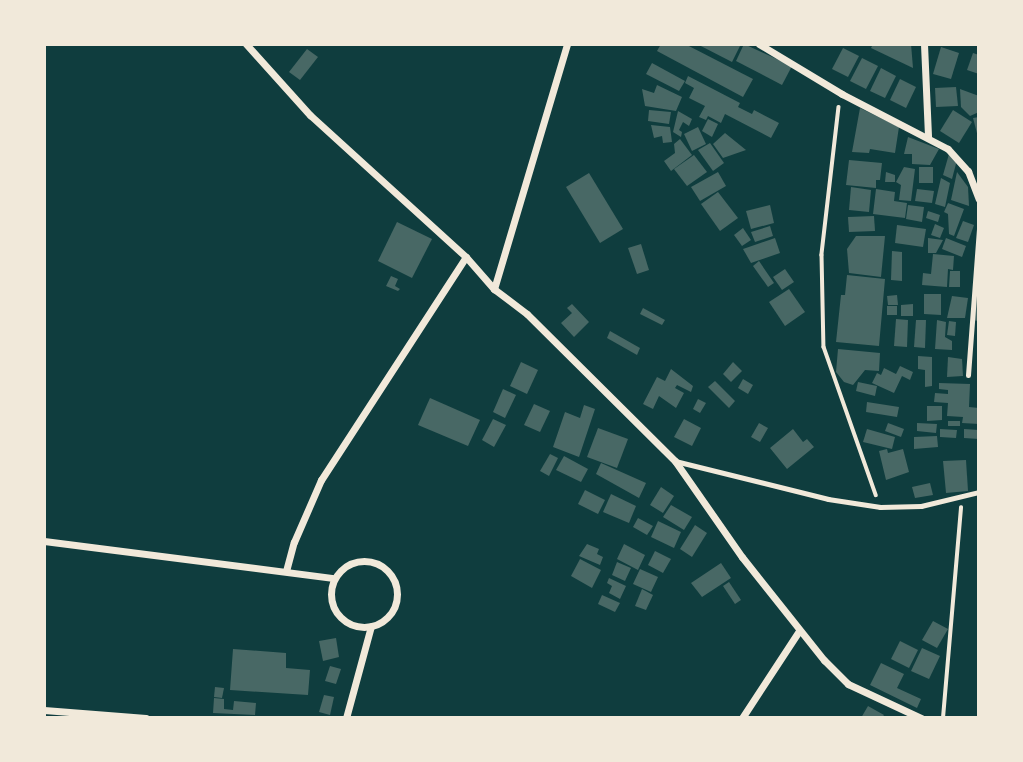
<!DOCTYPE html>
<html>
<head>
<meta charset="utf-8">
<style>
  body { margin:0 }
  #map { position:relative; width:1023px; height:762px; overflow:hidden; background:#0f3d3e; font-family:"Fira Sans",sans-serif }
  div>[style] { position:absolute }
  [style*='--x'] { left:calc(var(--x)*1px); top:calc(var(--y)*1px); width:calc(var(--w)*1px); rotate:calc(var(--a)*1deg) }
  .building>* { inset:0; background:#486865 }
  .path>* { height:3.5px; margin:-1.75px; padding:0 1.75px; transform-origin:1.75px; border-radius:1.75px; background:#f1e9da }
  .service>* { height:5px; margin:-2.5px; padding:0 2.5px; transform-origin:2.5px; border-radius:2.5px; background:#f1e9da }
  .minor>* { height:7px; margin:-3.5px; padding:0 3.5px; transform-origin:3.5px; border-radius:3.5px; background:#f1e9da }
  .minor>.ring { margin:-3.5px; padding:0; box-sizing:content-box; background:none; border:7px solid #f1e9da; border-radius:50% }
  span { translate:-50% -50%; white-space:nowrap; text-align:center; line-height:1.15; -webkit-text-stroke:5px #f1e9da; paint-order:stroke }
  .frame { position:absolute; inset:0; border:46px solid #f1e9da; pointer-events:none }
</style>
</head>
<body>
<div id="map">
  <div class="building">
    <div style="clip-path:polygon(661px 44px,685px 44px,753px 79px,743px 97px,657px 51px)"></div>
    <div style="clip-path:polygon(697px 44px,741px 44px,732px 62px)"></div>
    <div style="clip-path:polygon(744px 44px,792px 66px,782px 85px,736px 61px)"></div>
    <div style="clip-path:polygon(873px 44px,911px 44px,913px 68px,871px 48px)"></div>
    <div style="clip-path:polygon(941px 47px,959px 53px,951px 79px,933px 74px)"></div>
    <div style="clip-path:polygon(843px 48px,859px 56px,848px 77px,832px 69px)"></div>
    <div style="clip-path:polygon(307px 49px,318px 57px,300px 80px,289px 72px)"></div>
    <div style="clip-path:polygon(973px 53px,979px 55px,979px 74px,967px 70px)"></div>
    <div style="clip-path:polygon(862px 58px,878px 66px,866px 89px,850px 81px)"></div>
    <div style="clip-path:polygon(652px 63px,685px 81px,679px 91px,646px 74px)"></div>
    <div style="clip-path:polygon(881px 68px,896px 76px,885px 98px,870px 91px)"></div>
    <div style="clip-path:polygon(688px 76px,740px 103px,738px 107px,752px 114px,754px 110px,779px 123px,771px 138px,725px 114px,721px 123px,708px 116px,706px 120px,699px 117px,705px 106px,689px 98px,694px 88px,685px 83px)"></div>
    <div style="clip-path:polygon(900px 79px,916px 87px,906px 108px,890px 100px)"></div>
    <div style="clip-path:polygon(657px 85px,682px 97px,676px 111px,645px 106px,642px 89px,654px 93px)"></div>
    <div style="clip-path:polygon(956px 87px,958px 106px,936px 107px,935px 88px)"></div>
    <div style="clip-path:polygon(960px 89px,979px 96px,979px 112px,970px 116px,961px 107px)"></div>
    <div style="clip-path:polygon(860px 108px,899px 127px,895px 153px,870px 149px,869px 153px,852px 152px)"></div>
    <div style="clip-path:polygon(649px 110px,671px 112px,669px 124px,648px 121px)"></div>
    <div style="clip-path:polygon(953px 110px,972px 122px,959px 143px,940px 131px)"></div>
    <div style="clip-path:polygon(678px 111px,692px 119px,689px 126px,683px 122px,679px 130px,682px 132px,681px 137px,673px 132px)"></div>
    <div style="clip-path:polygon(979px 117px,979px 137px,978px 137px,973px 118px)"></div>
    <div style="clip-path:polygon(708px 119px,718px 124px,712px 137px,702px 131px)"></div>
    <div style="clip-path:polygon(651px 125px,670px 127px,672px 142px,663px 143px,662px 136px,654px 138px)"></div>
    <div style="clip-path:polygon(698px 127px,706px 144px,692px 151px,684px 134px)"></div>
    <div style="clip-path:polygon(725px 133px,746px 150px,723px 158px,713px 144px)"></div>
    <div style="clip-path:polygon(908px 137px,939px 149px,930px 165px,912px 164px,912px 154px,904px 154px)"></div>
    <div style="clip-path:polygon(680px 139px,692px 155px,671px 171px,664px 161px,675px 153px,674px 144px)"></div>
    <div style="clip-path:polygon(710px 143px,724px 163px,713px 171px,698px 150px)"></div>
    <div style="clip-path:polygon(949px 154px,957px 160px,952px 179px,943px 175px)"></div>
    <div style="clip-path:polygon(694px 155px,707px 172px,687px 186px,674px 169px)"></div>
    <div style="clip-path:polygon(849px 160px,882px 163px,880px 180px,876px 180px,876px 188px,846px 185px)"></div>
    <div style="clip-path:polygon(904px 167px,915px 169px,911px 201px,899px 200px,901px 185px,896px 182px)"></div>
    <div style="clip-path:polygon(919px 167px,933px 167px,933px 183px,919px 183px)"></div>
    <div style="clip-path:polygon(718px 172px,726px 186px,700px 201px,691px 187px)"></div>
    <div style="clip-path:polygon(886px 172px,895px 175px,895px 182px,885px 182px)"></div>
    <div style="clip-path:polygon(957px 172px,968px 187px,969px 206px,951px 200px)"></div>
    <div style="clip-path:polygon(589px 173px,623px 229px,600px 243px,566px 187px)"></div>
    <div style="clip-path:polygon(941px 178px,950px 183px,945px 207px,935px 204px)"></div>
    <div style="clip-path:polygon(851px 187px,871px 190px,869px 212px,849px 210px)"></div>
    <div style="clip-path:polygon(876px 189px,895px 192px,894px 201px,907px 203px,905px 218px,873px 214px)"></div>
    <div style="clip-path:polygon(917px 189px,934px 191px,932px 203px,915px 201px)"></div>
    <div style="clip-path:polygon(718px 192px,738px 218px,720px 231px,701px 204px)"></div>
    <div style="clip-path:polygon(948px 203px,964px 209px,954px 236px,949px 234px,948px 214px,944px 212px)"></div>
    <div style="clip-path:polygon(770px 205px,774px 223px,751px 229px,746px 211px)"></div>
    <div style="clip-path:polygon(908px 205px,924px 207px,922px 222px,906px 219px)"></div>
    <div style="clip-path:polygon(928px 211px,940px 215px,938px 222px,926px 218px)"></div>
    <div style="clip-path:polygon(874px 216px,875px 231px,849px 232px,848px 217px)"></div>
    <div style="clip-path:polygon(963px 221px,974px 225px,968px 242px,956px 238px)"></div>
    <div style="clip-path:polygon(397px 222px,432px 239px,412px 278px,378px 261px)"></div>
    <div style="clip-path:polygon(935px 224px,944px 228px,940px 238px,931px 235px)"></div>
    <div style="clip-path:polygon(897px 225px,926px 229px,923px 247px,895px 243px)"></div>
    <div style="clip-path:polygon(770px 226px,773px 236px,755px 242px,751px 232px)"></div>
    <div style="clip-path:polygon(743px 228px,751px 240px,742px 246px,734px 235px)"></div>
    <div style="clip-path:polygon(856px 236px,885px 236px,881px 277px,849px 273px,847px 249px)"></div>
    <div style="clip-path:polygon(775px 238px,780px 253px,751px 263px,743px 249px)"></div>
    <div style="clip-path:polygon(928px 238px,943px 240px,936px 253px,928px 253px)"></div>
    <div style="clip-path:polygon(946px 238px,966px 246px,962px 257px,942px 249px)"></div>
    <div style="clip-path:polygon(641px 244px,649px 270px,637px 274px,628px 248px)"></div>
    <div style="clip-path:polygon(892px 251px,902px 252px,902px 281px,891px 280px)"></div>
    <div style="clip-path:polygon(933px 254px,954px 256px,953px 270px,948px 269px,947px 287px,922px 285px,923px 273px,931px 274px)"></div>
    <div style="clip-path:polygon(759px 261px,774px 283px,768px 287px,753px 266px)"></div>
    <div style="clip-path:polygon(785px 269px,794px 282px,782px 290px,773px 277px)"></div>
    <div style="clip-path:polygon(950px 271px,960px 271px,960px 287px,949px 287px)"></div>
    <div style="clip-path:polygon(978px 274px,979px 274px,979px 321px,972px 320px)"></div>
    <div style="clip-path:polygon(847px 275px,885px 279px,879px 346px,836px 342px,841px 295px,845px 295px)"></div>
    <div style="clip-path:polygon(391px 276px,398px 279px,395px 286px,400px 289px,398px 291px,386px 286px)"></div>
    <div style="clip-path:polygon(789px 289px,805px 312px,785px 326px,769px 302px)"></div>
    <div style="clip-path:polygon(924px 294px,941px 294px,941px 315px,924px 314px)"></div>
    <div style="clip-path:polygon(897px 295px,898px 305px,888px 305px,887px 296px)"></div>
    <div style="clip-path:polygon(952px 296px,968px 298px,965px 318px,947px 318px)"></div>
    <div style="clip-path:polygon(572px 304px,589px 322px,574px 337px,561px 323px,572px 313px,567px 308px)"></div>
    <div style="clip-path:polygon(913px 304px,913px 316px,901px 316px,901px 305px)"></div>
    <div style="clip-path:polygon(887px 306px,897px 306px,897px 315px,887px 315px)"></div>
    <div style="clip-path:polygon(643px 308px,665px 320px,662px 325px,640px 314px)"></div>
    <div style="clip-path:polygon(896px 319px,908px 320px,907px 347px,894px 346px)"></div>
    <div style="clip-path:polygon(916px 320px,926px 320px,925px 348px,914px 347px)"></div>
    <div style="clip-path:polygon(937px 320px,946px 322px,945px 337px,952px 341px,952px 350px,935px 349px)"></div>
    <div style="clip-path:polygon(949px 321px,956px 322px,955px 336px,947px 335px)"></div>
    <div style="clip-path:polygon(610px 331px,640px 348px,637px 355px,607px 338px)"></div>
    <div style="clip-path:polygon(838px 349px,880px 353px,879px 371px,865px 370px,853px 385px,844px 382px,836px 372px)"></div>
    <div style="clip-path:polygon(918px 356px,932px 357px,932px 386px,925px 387px,925px 370px,918px 369px)"></div>
    <div style="clip-path:polygon(948px 357px,962px 359px,963px 376px,947px 377px)"></div>
    <div style="clip-path:polygon(521px 362px,538px 370px,527px 394px,510px 386px)"></div>
    <div style="clip-path:polygon(733px 362px,742px 371px,731px 382px,723px 374px)"></div>
    <div style="clip-path:polygon(900px 366px,913px 372px,910px 380px,902px 376px,894px 393px,872px 383px,877px 373px,881px 375px,884px 368px,896px 374px)"></div>
    <div style="clip-path:polygon(671px 369px,693px 386px,691px 392px,677px 385px,675px 388px,684px 393px,676px 408px,659px 396px,653px 409px,643px 404px,657px 377px,665px 381px)"></div>
    <div style="clip-path:polygon(743px 379px,753px 385px,748px 394px,738px 388px)"></div>
    <div style="clip-path:polygon(715px 381px,735px 401px,729px 408px,708px 387px)"></div>
    <div style="clip-path:polygon(858px 382px,877px 386px,875px 396px,856px 391px)"></div>
    <div style="clip-path:polygon(939px 383px,970px 384px,969px 407px,979px 408px,979px 424px,962px 423px,963px 417px,947px 416px,948px 403px,934px 402px,935px 393px,948px 394px,948px 390px,939px 389px)"></div>
    <div style="clip-path:polygon(503px 389px,516px 395px,505px 418px,493px 412px)"></div>
    <div style="clip-path:polygon(430px 398px,480px 420px,468px 446px,418px 425px)"></div>
    <div style="clip-path:polygon(698px 399px,706px 403px,700px 413px,693px 409px)"></div>
    <div style="clip-path:polygon(867px 402px,899px 407px,897px 417px,866px 412px)"></div>
    <div style="clip-path:polygon(534px 404px,550px 411px,540px 432px,524px 425px)"></div>
    <div style="clip-path:polygon(584px 405px,595px 409px,579px 457px,553px 447px,565px 412px,580px 418px)"></div>
    <div style="clip-path:polygon(927px 406px,942px 406px,942px 420px,927px 421px)"></div>
    <div style="clip-path:polygon(493px 419px,506px 425px,494px 447px,482px 440px)"></div>
    <div style="clip-path:polygon(684px 419px,701px 428px,692px 446px,674px 437px)"></div>
    <div style="clip-path:polygon(948px 421px,960px 421px,960px 426px,948px 426px)"></div>
    <div style="clip-path:polygon(759px 423px,768px 428px,760px 442px,751px 437px)"></div>
    <div style="clip-path:polygon(888px 423px,904px 429px,901px 437px,885px 431px)"></div>
    <div style="clip-path:polygon(917px 423px,937px 424px,936px 433px,917px 431px)"></div>
    <div style="clip-path:polygon(598px 428px,628px 439px,617px 468px,587px 457px)"></div>
    <div style="clip-path:polygon(793px 429px,803px 442px,807px 439px,814px 447px,787px 469px,770px 448px)"></div>
    <div style="clip-path:polygon(867px 429px,895px 437px,892px 449px,863px 442px)"></div>
    <div style="clip-path:polygon(940px 429px,957px 430px,956px 438px,940px 437px)"></div>
    <div style="clip-path:polygon(964px 429px,979px 430px,979px 439px,964px 438px)"></div>
    <div style="clip-path:polygon(937px 436px,938px 447px,914px 449px,914px 437px)"></div>
    <div style="clip-path:polygon(887px 449px,888px 453px,903px 449px,909px 472px,886px 480px,879px 451px)"></div>
    <div style="clip-path:polygon(550px 454px,558px 458px,549px 476px,540px 471px)"></div>
    <div style="clip-path:polygon(564px 456px,588px 469px,581px 482px,556px 470px)"></div>
    <div style="clip-path:polygon(966px 460px,968px 491px,946px 493px,943px 461px)"></div>
    <div style="clip-path:polygon(601px 463px,646px 483px,639px 498px,596px 474px)"></div>
    <div style="clip-path:polygon(930px 483px,933px 495px,915px 498px,912px 487px)"></div>
    <div style="clip-path:polygon(661px 487px,674px 496px,663px 513px,650px 505px)"></div>
    <div style="clip-path:polygon(585px 490px,605px 500px,598px 514px,578px 504px)"></div>
    <div style="clip-path:polygon(611px 494px,636px 506px,629px 523px,603px 512px)"></div>
    <div style="clip-path:polygon(671px 505px,692px 517px,684px 530px,663px 517px)"></div>
    <div style="clip-path:polygon(638px 518px,653px 526px,647px 535px,633px 527px)"></div>
    <div style="clip-path:polygon(658px 521px,681px 532px,674px 548px,651px 537px)"></div>
    <div style="clip-path:polygon(695px 525px,707px 533px,692px 557px,680px 549px)"></div>
    <div style="clip-path:polygon(587px 544px,599px 549px,597px 554px,603px 557px,600px 565px,579px 556px)"></div>
    <div style="clip-path:polygon(624px 544px,645px 555px,638px 570px,617px 559px)"></div>
    <div style="clip-path:polygon(655px 551px,671px 559px,663px 573px,648px 565px)"></div>
    <div style="clip-path:polygon(580px 559px,601px 570px,592px 588px,571px 576px)"></div>
    <div style="clip-path:polygon(617px 562px,631px 568px,625px 581px,612px 575px)"></div>
    <div style="clip-path:polygon(721px 563px,731px 578px,702px 597px,691px 583px)"></div>
    <div style="clip-path:polygon(640px 569px,658px 577px,651px 592px,633px 584px)"></div>
    <div style="clip-path:polygon(609px 578px,626px 586px,620px 599px,609px 593px,612px 586px,607px 583px)"></div>
    <div style="clip-path:polygon(729px 582px,741px 600px,735px 604px,723px 586px)"></div>
    <div style="clip-path:polygon(642px 589px,653px 595px,646px 610px,635px 606px)"></div>
    <div style="clip-path:polygon(602px 595px,620px 603px,615px 612px,598px 604px)"></div>
    <div style="clip-path:polygon(933px 621px,948px 629px,937px 648px,922px 640px)"></div>
    <div style="clip-path:polygon(336px 638px,339px 657px,323px 661px,319px 641px)"></div>
    <div style="clip-path:polygon(900px 641px,918px 650px,909px 668px,891px 659px)"></div>
    <div style="clip-path:polygon(922px 648px,940px 656px,929px 679px,911px 671px)"></div>
    <div style="clip-path:polygon(233px 649px,286px 653px,286px 668px,310px 670px,308px 695px,230px 690px)"></div>
    <div style="clip-path:polygon(881px 663px,904px 674px,897px 688px,921px 699px,917px 708px,870px 685px)"></div>
    <div style="clip-path:polygon(330px 666px,341px 669px,336px 684px,325px 681px)"></div>
    <div style="clip-path:polygon(215px 687px,224px 688px,222px 698px,214px 697px)"></div>
    <div style="clip-path:polygon(324px 695px,334px 697px,330px 715px,319px 712px)"></div>
    <div style="clip-path:polygon(214px 698px,224px 699px,224px 709px,233px 710px,234px 701px,256px 703px,255px 715px,213px 713px)"></div>
    <div style="clip-path:polygon(868px 706px,884px 715px,882px 718px,861px 718px)"></div>
  </div>
  <div class="path">
    <div style="--x:839;--y:107;--w:149;--a:96.6"></div>
    <div style="--x:822;--y:255;--w:92;--a:88.8"></div>
    <div style="--x:824;--y:347;--w:157;--a:70.6"></div>
    <div style="--x:943;--y:718;--w:211;--a:-85.1"></div>
  </div>
  <div class="service">
    <div style="--x:968;--y:375;--w:148;--a:-85.7"></div>
    <div style="--x:675;--y:461;--w:158;--a:13.9"></div>
    <div style="--x:828;--y:499;--w:53;--a:8.7"></div>
    <div style="--x:880;--y:507;--w:41;--a:-1.4"></div>
    <div style="--x:921;--y:506;--w:60;--a:-13.6"></div>
  </div>
  <div class="minor">
    <div style="--x:246;--y:44;--w:96;--a:48"></div>
    <div style="--x:310;--y:115;--w:211;--a:42.3"></div>
    <div style="--x:466;--y:257;--w:43;--a:48.8"></div>
    <div style="--x:494;--y:289;--w:41;--a:37.1"></div>
    <div style="--x:527;--y:314;--w:209;--a:44.8"></div>
    <div style="--x:675;--y:461;--w:117;--a:55.1"></div>
    <div style="--x:742;--y:557;--w:132;--a:51.5"></div>
    <div style="--x:824;--y:660;--w:34;--a:45"></div>
    <div style="--x:848;--y:684;--w:81;--a:25"></div>
    <div style="--x:759;--y:44;--w:97;--a:31.1"></div>
    <div style="--x:842;--y:94;--w:119;--a:27.4"></div>
    <div style="--x:948;--y:149;--w:30;--a:48"></div>
    <div style="--x:968;--y:171;--w:30;--a:69"></div>
    <div style="--x:924;--y:44;--w:93;--a:87.5"></div>
    <div style="--x:494;--y:289;--w:256;--a:-73.4"></div>
    <div style="--x:44;--y:541;--w:292;--a:7.3"></div>
    <div class="ring" style="left:331px;top:561px;width:59px;height:59px"></div>
    <div style="--x:286;--y:571;--w:30;--a:-75"></div>
    <div style="--x:294;--y:542;--w:68;--a:-66.5"></div>
    <div style="--x:321;--y:480;--w:266;--a:-57"></div>
    <div style="--x:44;--y:710;--w:102;--a:4.5"></div>
    <div style="--x:346;--y:718;--w:95;--a:-74.8"></div>
    <div style="--x:742;--y:718;--w:104;--a:-56.8"></div>
  </div>
  <div class="frame"></div>
</div>
</body>
</html>
